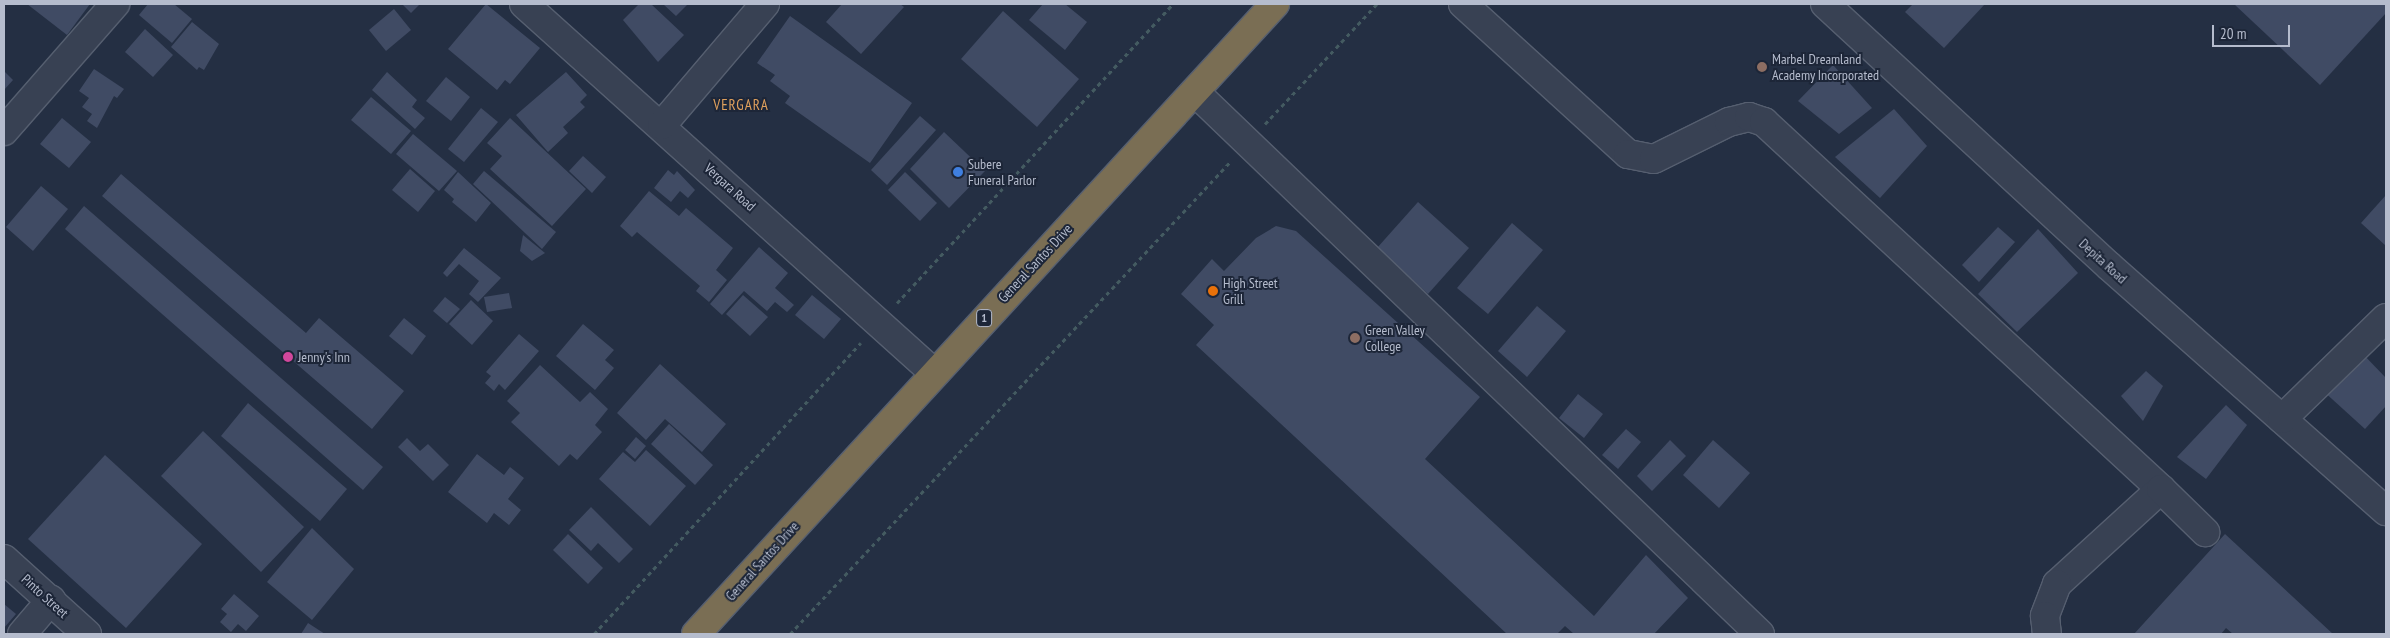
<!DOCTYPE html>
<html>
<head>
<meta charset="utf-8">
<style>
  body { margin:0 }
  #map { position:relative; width:2390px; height:638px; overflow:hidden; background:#242f43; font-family:"PT Sans Narrow",sans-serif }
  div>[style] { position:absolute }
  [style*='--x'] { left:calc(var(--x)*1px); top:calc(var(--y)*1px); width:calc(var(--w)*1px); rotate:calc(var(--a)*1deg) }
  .building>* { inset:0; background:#404b64 }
  .path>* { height:3px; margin-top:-1.5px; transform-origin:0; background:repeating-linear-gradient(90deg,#445b61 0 4px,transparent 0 8px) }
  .roads { filter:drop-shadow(1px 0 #565f70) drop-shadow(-1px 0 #565f70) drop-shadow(0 1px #565f70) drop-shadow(0 -1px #565f70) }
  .minor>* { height:28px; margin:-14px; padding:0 14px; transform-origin:14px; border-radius:14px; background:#384153 }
  .highway>* { height:28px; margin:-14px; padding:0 14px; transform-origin:14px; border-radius:14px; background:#7a6e54 }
  .dots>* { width:14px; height:14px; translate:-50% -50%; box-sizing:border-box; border:2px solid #1d2638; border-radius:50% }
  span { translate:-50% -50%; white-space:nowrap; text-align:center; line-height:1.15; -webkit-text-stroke:4px #1d2638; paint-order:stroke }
  .shield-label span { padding:1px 4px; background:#1d2638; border:1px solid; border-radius:4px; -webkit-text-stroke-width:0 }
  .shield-label { font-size:12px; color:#b5bccd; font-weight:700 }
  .poi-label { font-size:14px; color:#b5bccd }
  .left { translate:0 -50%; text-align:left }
  .street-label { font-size:14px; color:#b5bccd }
  .neighbourhood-label { font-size:15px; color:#dfa05d; letter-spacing:1px }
  .frame { position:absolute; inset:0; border:5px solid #b5bccd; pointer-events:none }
  .scale { position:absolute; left:2212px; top:25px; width:78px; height:22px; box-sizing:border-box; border:2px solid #b5bccd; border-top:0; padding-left:6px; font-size:15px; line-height:18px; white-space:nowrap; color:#b5bccd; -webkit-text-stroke:4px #1d2638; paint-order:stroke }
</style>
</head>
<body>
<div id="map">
  <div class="building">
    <div style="clip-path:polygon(27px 4px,90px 4px,67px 35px)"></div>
    <div style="clip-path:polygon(148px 4px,174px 4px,192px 19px,172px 43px,139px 15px)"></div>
    <div style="clip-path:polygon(402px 4px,420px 4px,411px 13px)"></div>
    <div style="clip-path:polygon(486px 4px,540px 48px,510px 84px,505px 80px,497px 90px,448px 49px)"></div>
    <div style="clip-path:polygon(639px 4px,651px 4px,684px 35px,658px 62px,623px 20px)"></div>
    <div style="clip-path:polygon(663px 4px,688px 4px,676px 16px)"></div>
    <div style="clip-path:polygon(842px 4px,900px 4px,904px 7px,861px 54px,826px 22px)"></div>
    <div style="clip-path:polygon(1043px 4px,1065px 4px,1087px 22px,1065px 50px,1029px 20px)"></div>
    <div style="clip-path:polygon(1913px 4px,1985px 4px,1944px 48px,1905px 12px)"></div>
    <div style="clip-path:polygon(2234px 4px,2386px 4px,2386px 13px,2320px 85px)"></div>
    <div style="clip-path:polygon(394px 9px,411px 30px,386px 51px,369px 30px)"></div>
    <div style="clip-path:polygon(1003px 11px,1079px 79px,1037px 127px,961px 59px)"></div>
    <div style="clip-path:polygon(790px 16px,912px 103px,870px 163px,785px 103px,790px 96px,770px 81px,775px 75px,757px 63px)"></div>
    <div style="clip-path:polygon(192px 22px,219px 44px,204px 70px,199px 67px,197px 70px,171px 47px)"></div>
    <div style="clip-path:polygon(145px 29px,173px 55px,153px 77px,125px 52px)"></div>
    <div style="clip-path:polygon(1833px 65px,1872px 108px,1839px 134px,1798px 101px)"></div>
    <div style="clip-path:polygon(94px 69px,124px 89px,117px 98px,114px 96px,97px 128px,87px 121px,92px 114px,82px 107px,89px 98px,79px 91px)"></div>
    <div style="clip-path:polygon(4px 71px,13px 80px,4px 90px)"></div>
    <div style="clip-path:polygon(387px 72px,417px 100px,412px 107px,425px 118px,415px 129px,372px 90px)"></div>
    <div style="clip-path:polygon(566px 72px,587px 95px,580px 102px,585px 107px,563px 127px,568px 133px,548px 152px,516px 115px)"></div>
    <div style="clip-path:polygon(446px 77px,470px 97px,451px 121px,426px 101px)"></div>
    <div style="clip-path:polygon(371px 97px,411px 131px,391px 154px,351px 120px)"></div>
    <div style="clip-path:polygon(481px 108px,498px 122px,464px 162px,448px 149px)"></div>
    <div style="clip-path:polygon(1894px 109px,1927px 146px,1880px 198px,1835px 157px)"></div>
    <div style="clip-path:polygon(920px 116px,936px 130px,887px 185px,871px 170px)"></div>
    <div style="clip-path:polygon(62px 118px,91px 142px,69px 168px,40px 144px)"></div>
    <div style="clip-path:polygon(510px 118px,586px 189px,552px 226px,490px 169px,502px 156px,487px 143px)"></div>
    <div style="clip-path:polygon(944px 132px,985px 171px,949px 208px,910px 169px)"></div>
    <div style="clip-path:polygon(413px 134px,457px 171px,439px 191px,396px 154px)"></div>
    <div style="clip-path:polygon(583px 156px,606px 177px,592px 193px,569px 171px)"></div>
    <div style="clip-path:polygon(410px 169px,435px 191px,418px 212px,392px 190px)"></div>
    <div style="clip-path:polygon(668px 170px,674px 175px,677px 171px,695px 190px,688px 198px,680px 191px,671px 202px,654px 188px)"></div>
    <div style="clip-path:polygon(484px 171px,556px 232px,542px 249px,473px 184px)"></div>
    <div style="clip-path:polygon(458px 172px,491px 203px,476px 222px,452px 202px,454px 199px,444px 190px)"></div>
    <div style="clip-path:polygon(905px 172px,937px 203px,920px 221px,888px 190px)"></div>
    <div style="clip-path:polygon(121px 174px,306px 333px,319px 318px,404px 391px,372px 429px,102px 196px)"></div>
    <div style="clip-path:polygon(41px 186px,68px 209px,33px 251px,6px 227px)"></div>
    <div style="clip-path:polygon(649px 191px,679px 216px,686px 208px,733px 248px,716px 270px,727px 280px,709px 302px,696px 291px,700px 286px,637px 232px,632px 237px,620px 226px)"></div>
    <div style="clip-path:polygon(2386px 195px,2386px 246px,2361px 223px)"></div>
    <div style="clip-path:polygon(1418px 202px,1469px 248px,1428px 294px,1377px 248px)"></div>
    <div style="clip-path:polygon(84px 206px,383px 467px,363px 490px,65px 229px)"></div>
    <div style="clip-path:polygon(1512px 223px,1543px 250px,1488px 314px,1457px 288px)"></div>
    <div style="clip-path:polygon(1276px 226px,1296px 231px,1480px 397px,1425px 459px,1594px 616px,1646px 555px,1688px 598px,1654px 634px,1574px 634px,1565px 626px,1557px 634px,1507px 634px,1196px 345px,1214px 325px,1181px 294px,1212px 259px,1224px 271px,1256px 238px)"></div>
    <div style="clip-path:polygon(1998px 227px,2015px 242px,1979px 282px,1962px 265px)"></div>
    <div style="clip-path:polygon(2038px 229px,2078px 273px,2017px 332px,1978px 294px)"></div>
    <div style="clip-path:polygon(523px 235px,545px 253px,532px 261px,520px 251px)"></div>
    <div style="clip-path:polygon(759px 247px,788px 273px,775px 288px,794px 305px,787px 312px,775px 302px,767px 311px,744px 291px,722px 315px,710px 304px)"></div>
    <div style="clip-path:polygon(464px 248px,501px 278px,478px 302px,469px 294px,479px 281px,459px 264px,447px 277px,443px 273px)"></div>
    <div style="clip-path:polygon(509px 293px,512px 308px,487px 312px,484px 297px)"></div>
    <div style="clip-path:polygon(743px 295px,768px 317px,750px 336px,726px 314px)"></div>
    <div style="clip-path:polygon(812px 295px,841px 319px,824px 339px,795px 315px)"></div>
    <div style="clip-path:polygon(445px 297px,460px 309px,447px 323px,433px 311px)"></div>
    <div style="clip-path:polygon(471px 300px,493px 321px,472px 345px,449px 324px)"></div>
    <div style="clip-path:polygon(1537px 306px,1566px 331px,1527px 377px,1498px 351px)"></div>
    <div style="clip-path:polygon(404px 318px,426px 336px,412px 355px,389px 336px)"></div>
    <div style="clip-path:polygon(583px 324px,614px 350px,605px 360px,614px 368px,595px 390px,556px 356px)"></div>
    <div style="clip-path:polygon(519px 334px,539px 351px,505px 390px,499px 384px,494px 391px,485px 383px,491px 376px,486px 372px)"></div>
    <div style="clip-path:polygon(2361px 352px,2386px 378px,2386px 406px,2365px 429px,2321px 389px)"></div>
    <div style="clip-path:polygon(660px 364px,726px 424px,702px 452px,665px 419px,646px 440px,617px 413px)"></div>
    <div style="clip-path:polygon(540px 365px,580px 402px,590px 392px,608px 409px,595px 425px,602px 432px,577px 460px,570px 454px,559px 466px,511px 422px,520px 413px,507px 401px)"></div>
    <div style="clip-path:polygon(2146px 371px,2163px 386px,2143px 421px,2121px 396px)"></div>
    <div style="clip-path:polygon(1578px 394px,1603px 414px,1584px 438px,1559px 418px)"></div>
    <div style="clip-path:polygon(248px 403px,347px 489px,320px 521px,221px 436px)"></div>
    <div style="clip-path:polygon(2226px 405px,2247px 425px,2206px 479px,2177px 457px)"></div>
    <div style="clip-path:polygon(669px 424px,713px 465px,695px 485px,651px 444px)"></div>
    <div style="clip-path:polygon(1626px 429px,1641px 442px,1618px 469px,1602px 455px)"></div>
    <div style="clip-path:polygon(203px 431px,304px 527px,261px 572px,161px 476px)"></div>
    <div style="clip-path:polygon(636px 437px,646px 446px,635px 459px,625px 450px)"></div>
    <div style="clip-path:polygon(407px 438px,420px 451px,428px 444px,449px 465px,433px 481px,398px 447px)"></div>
    <div style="clip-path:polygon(1670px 440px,1686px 456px,1652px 491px,1637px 476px)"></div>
    <div style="clip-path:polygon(1713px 440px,1750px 473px,1719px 508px,1683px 475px)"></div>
    <div style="clip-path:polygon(646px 450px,686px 486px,650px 526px,599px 479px,623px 452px,635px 462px)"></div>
    <div style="clip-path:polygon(477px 454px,504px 475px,510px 467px,524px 478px,508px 499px,521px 510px,509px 525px,494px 513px,487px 523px,448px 492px)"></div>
    <div style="clip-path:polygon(105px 455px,202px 544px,126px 628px,28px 539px)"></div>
    <div style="clip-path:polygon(591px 507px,633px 549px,619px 563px,598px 543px,591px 551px,569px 530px)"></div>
    <div style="clip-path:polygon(312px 528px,354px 569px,312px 620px,267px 582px)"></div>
    <div style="clip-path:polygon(568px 534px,603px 568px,588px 584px,553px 550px)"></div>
    <div style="clip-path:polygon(2225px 534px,2333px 634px,2233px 634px,2226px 628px,2221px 634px,2134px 634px)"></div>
    <div style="clip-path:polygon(234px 594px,259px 616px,246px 631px,238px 624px,231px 632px,220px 622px,227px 614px,221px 609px)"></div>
    <div style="clip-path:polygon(4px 604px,16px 614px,4px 628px)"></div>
    <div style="clip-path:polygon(308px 623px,325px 634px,301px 634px)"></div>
  </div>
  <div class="path">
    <div style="--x:1265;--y:124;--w:164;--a:-47"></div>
    <div style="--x:897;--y:303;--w:407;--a:-47.3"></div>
    <div style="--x:594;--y:634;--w:395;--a:-47.5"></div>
    <div style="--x:790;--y:634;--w:645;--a:-47.01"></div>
  </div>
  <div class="roads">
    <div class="minor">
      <div style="--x:524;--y:4;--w:550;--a:41.98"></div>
      <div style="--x:1463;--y:4;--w:223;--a:42.3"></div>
      <div style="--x:1628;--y:154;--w:26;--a:11"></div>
      <div style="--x:1654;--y:159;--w:84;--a:-26.3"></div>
      <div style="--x:1729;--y:122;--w:21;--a:-14"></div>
      <div style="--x:1749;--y:117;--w:16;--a:18"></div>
      <div style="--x:1764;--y:122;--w:541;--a:42.75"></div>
      <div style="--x:2161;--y:489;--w:141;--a:137.6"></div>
      <div style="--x:2057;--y:584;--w:34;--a:111"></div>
      <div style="--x:2045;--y:616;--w:18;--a:84"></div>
      <div style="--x:1825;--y:4;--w:386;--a:42.7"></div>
      <div style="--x:2109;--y:266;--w:370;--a:41.5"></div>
      <div style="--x:1195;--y:92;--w:783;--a:43.81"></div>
      <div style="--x:662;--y:125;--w:159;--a:-49.6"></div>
      <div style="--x:4;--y:131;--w:169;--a:-48.8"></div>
      <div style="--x:2282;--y:419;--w:145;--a:-44.2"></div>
      <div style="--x:2161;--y:489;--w:62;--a:44.3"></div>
      <div style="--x:4;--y:559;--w:112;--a:42.1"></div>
      <div style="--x:22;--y:634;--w:45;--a:-49.5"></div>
    </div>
    <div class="highway">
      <div style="--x:696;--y:634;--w:856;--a:-47.42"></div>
    </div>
  </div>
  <div class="dots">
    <div style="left:1762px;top:67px;background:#8d6e63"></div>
    <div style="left:958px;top:172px;background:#3f7fe0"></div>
    <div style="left:1213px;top:291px;background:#e8710a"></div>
    <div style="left:1355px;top:338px;background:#8d6e63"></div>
    <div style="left:288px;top:357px;background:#d1479c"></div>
  </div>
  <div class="shield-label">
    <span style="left:984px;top:318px">1</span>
  </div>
  <div class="poi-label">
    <span class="left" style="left:1772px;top:67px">Marbel Dreamland<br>Academy Incorporated</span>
    <span class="left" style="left:968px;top:172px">Subere<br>Funeral Parlor</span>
    <span class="left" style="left:1223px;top:291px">High Street<br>Grill</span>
    <span class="left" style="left:1365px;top:338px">Green Valley<br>College</span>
    <span class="left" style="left:298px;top:357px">Jenny's Inn</span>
  </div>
  <div class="street-label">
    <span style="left:730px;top:187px;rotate:42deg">Vergara Road</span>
    <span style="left:2103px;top:261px;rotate:42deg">Depita Road</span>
    <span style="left:1035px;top:263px;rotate:-47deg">General Santos Drive</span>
    <span style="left:762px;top:561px;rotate:-48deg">General Santos Drive</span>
    <span style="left:45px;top:596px;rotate:42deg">Pinto Street</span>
  </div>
  <div class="neighbourhood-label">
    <span style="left:741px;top:105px">VERGARA</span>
  </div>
  <div class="frame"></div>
  <div class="scale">20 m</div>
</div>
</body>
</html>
